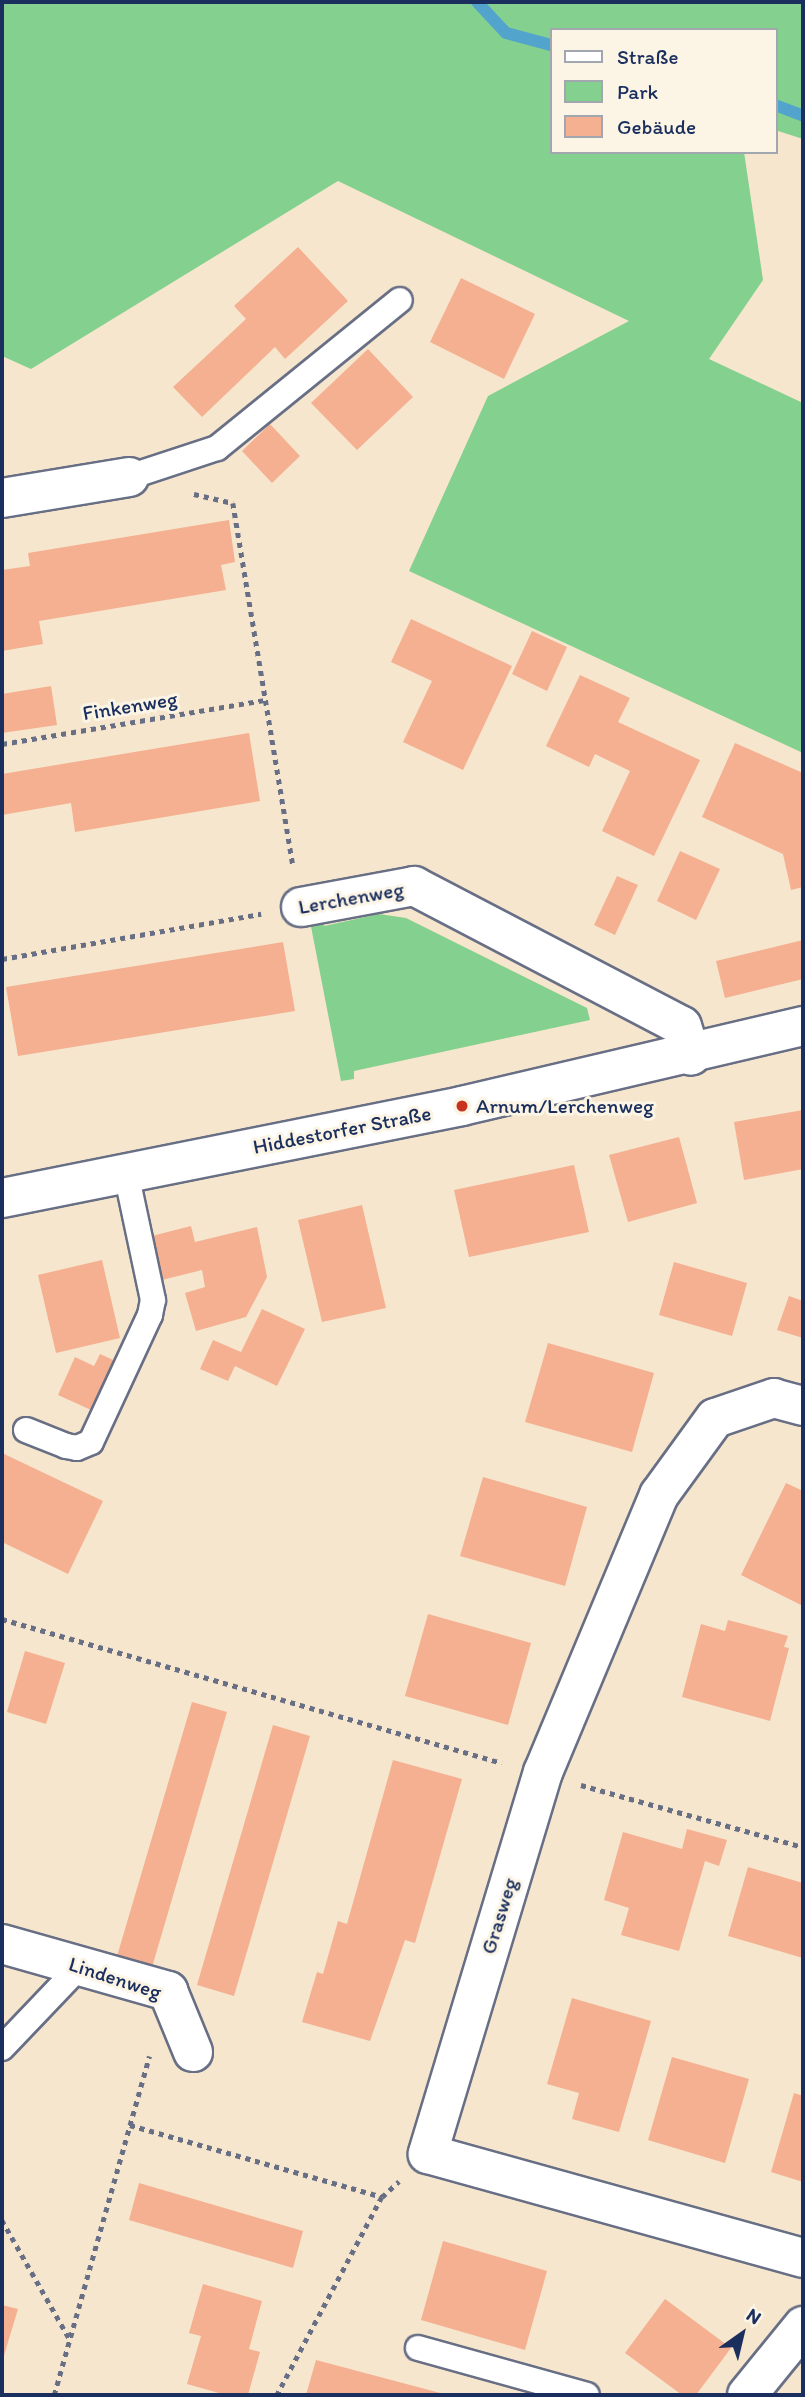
<!DOCTYPE html>
<html>
<head>
<meta charset="utf-8">
<style>
  body { margin:0 }
  #map { position:relative; width:805px; height:2397px; overflow:hidden; background:#f6e6cd; font-family:Itim,sans-serif }
  div>[style] { position:absolute }
  [style*='--x'] { left:calc(var(--x)*1px); top:calc(var(--y)*1px); width:calc(var(--w)*1px); rotate:calc(var(--a)*1deg) }
  .green>* { inset:0; background:#84d08e }
  .stream>* { height:12px; margin:-6px; padding:0 6px; transform-origin:6px; border-radius:6px; background:#52a4cd }
  .building>* { inset:0; background:#f4b091 }
  .path>* { height:4.5px; margin-top:-2.25px; transform-origin:0; background:repeating-linear-gradient(90deg,#686f85 0 5px,transparent 0 10px) }
  .roads { filter:drop-shadow(2px 0 #686f85) drop-shadow(-2px 0 #686f85) drop-shadow(0 2px #686f85) drop-shadow(0 -2px #686f85) }
  .lane>* { height:24px; margin:-12px; padding:0 12px; transform-origin:12px; border-radius:12px; background:#fff }
  .street>* { height:38px; margin:-19px; padding:0 19px; transform-origin:19px; border-radius:19px; background:#fff }
  .secondary>* { height:38px; margin:-19px; padding:0 19px; transform-origin:19px; border-radius:19px; background:#fff }
  .dots>* { width:19px; height:19px; translate:-50% -50%; box-sizing:border-box; border:4px solid #fcf5e5; border-radius:50% }
  span { translate:-50% -50%; white-space:nowrap; text-align:center; line-height:1.15; -webkit-text-stroke:6px #fcf5e5; paint-order:stroke }
  .street-label { font-size:21px; color:#1b2f5e }
  .poi-label { font-size:21px; color:#1b2f5e }
  .left { translate:0 -50%; text-align:left }
  .frame { position:absolute; inset:0; border:4px solid #1b2f5e; pointer-events:none }
  .legend { position:absolute; left:550px; top:28px; width:228px; height:126px; box-sizing:border-box; background:#fcf5e5; border:2px solid #a2a6af; margin:0; padding:9px 12px; list-style:none; font-size:21px; color:#1b2f5e }
  .legend li { display:flex; align-items:center; gap:14px; height:35px }
  .legend b { width:35px; border:2px solid #a2a6af }
  .north { position:absolute; left:707px; top:2299px; width:70px; height:70px; -webkit-text-stroke:5px #fcf5e5; paint-order:stroke; rotate:34deg; font-size:19px; font-weight:700; line-height:28px; text-align:center; color:#1b2f5e }
  .north::after { content:''; display:block; margin:auto; width:24px; height:32px; background:#1b2f5e; clip-path:polygon(50% 0,100% 100%,50% 72%,0 100%) }
</style>
</head>
<body>
<div id="map">
  <div class="green">
    <div style="clip-path:polygon(2px 2px,803px 2px,803px 139px,775px 130px,775px 30px,551px 30px,551px 152px,744px 152px,763px 280px,709px 359px,803px 403px,803px 753px,409px 571px,488px 396px,629px 321px,338px 181px,31px 369px,2px 356px)"></div>
    <div style="clip-path:polygon(320px 908px,324px 926px,379px 914px,406px 918px,587px 1008px,590px 1020px,354px 1071px,354px 1079px,341px 1081px,308px 911px)"></div>
  </div>
  <div class="stream">
    <div style="--x:477;--y:2;--w:42;--a:46.9"></div>
    <div style="--x:506;--y:33;--w:47;--a:14.9"></div>
    <div style="--x:775;--y:105;--w:30;--a:21"></div>
  </div>
  <div class="building">
    <div style="clip-path:polygon(298px 247px,348px 301px,285px 359px,275px 347px,202px 417px,173px 387px,246px 319px,234px 306px)"></div>
    <div style="clip-path:polygon(461px 278px,535px 314px,504px 379px,430px 342px)"></div>
    <div style="clip-path:polygon(368px 349px,413px 397px,357px 450px,311px 403px)"></div>
    <div style="clip-path:polygon(270px 424px,300px 456px,272px 483px,242px 451px)"></div>
    <div style="clip-path:polygon(229px 520px,235px 562px,221px 565px,226px 590px,39px 621px,43px 644px,2px 651px,2px 570px,30px 566px,28px 553px)"></div>
    <div style="clip-path:polygon(411px 619px,512px 666px,463px 770px,403px 742px,432px 681px,391px 662px)"></div>
    <div style="clip-path:polygon(532px 631px,567px 647px,547px 691px,512px 674px)"></div>
    <div style="clip-path:polygon(580px 675px,630px 698px,618px 722px,700px 760px,654px 856px,602px 831px,630px 771px,595px 754px,589px 767px,546px 746px)"></div>
    <div style="clip-path:polygon(51px 686px,57px 725px,2px 733px,2px 694px)"></div>
    <div style="clip-path:polygon(249px 733px,260px 801px,75px 832px,71px 803px,2px 815px,2px 774px)"></div>
    <div style="clip-path:polygon(735px 743px,803px 773px,803px 887px,791px 890px,783px 854px,702px 817px)"></div>
    <div style="clip-path:polygon(680px 851px,720px 869px,696px 920px,657px 901px)"></div>
    <div style="clip-path:polygon(617px 876px,638px 885px,615px 935px,594px 925px)"></div>
    <div style="clip-path:polygon(803px 940px,803px 979px,725px 998px,716px 961px)"></div>
    <div style="clip-path:polygon(283px 942px,295px 1011px,18px 1056px,6px 987px)"></div>
    <div style="clip-path:polygon(803px 1110px,803px 1169px,744px 1180px,734px 1122px)"></div>
    <div style="clip-path:polygon(679px 1137px,697px 1203px,628px 1222px,609px 1155px)"></div>
    <div style="clip-path:polygon(574px 1165px,589px 1232px,469px 1257px,454px 1190px)"></div>
    <div style="clip-path:polygon(362px 1205px,386px 1308px,322px 1322px,298px 1220px)"></div>
    <div style="clip-path:polygon(191px 1226px,195px 1242px,257px 1227px,267px 1277px,246px 1317px,196px 1331px,185px 1293px,205px 1287px,202px 1270px,158px 1281px,148px 1237px)"></div>
    <div style="clip-path:polygon(102px 1260px,120px 1338px,56px 1353px,38px 1275px)"></div>
    <div style="clip-path:polygon(674px 1262px,747px 1283px,732px 1336px,659px 1315px)"></div>
    <div style="clip-path:polygon(789px 1296px,803px 1301px,803px 1338px,777px 1330px)"></div>
    <div style="clip-path:polygon(262px 1309px,305px 1329px,277px 1386px,235px 1366px,228px 1381px,200px 1369px,213px 1340px,241px 1352px)"></div>
    <div style="clip-path:polygon(548px 1343px,654px 1373px,632px 1452px,525px 1422px)"></div>
    <div style="clip-path:polygon(100px 1354px,122px 1364px,100px 1414px,58px 1395px,75px 1357px,94px 1366px)"></div>
    <div style="clip-path:polygon(2px 1453px,103px 1501px,68px 1574px,2px 1542px)"></div>
    <div style="clip-path:polygon(483px 1477px,587px 1507px,565px 1586px,460px 1556px)"></div>
    <div style="clip-path:polygon(786px 1483px,803px 1491px,803px 1606px,741px 1575px)"></div>
    <div style="clip-path:polygon(428px 1614px,531px 1643px,508px 1725px,405px 1696px)"></div>
    <div style="clip-path:polygon(728px 1620px,788px 1636px,784px 1647px,789px 1648px,770px 1721px,682px 1697px,701px 1624px,725px 1631px)"></div>
    <div style="clip-path:polygon(25px 1651px,65px 1663px,46px 1724px,7px 1712px)"></div>
    <div style="clip-path:polygon(192px 1702px,227px 1712px,150px 1974px,115px 1963px)"></div>
    <div style="clip-path:polygon(273px 1725px,310px 1736px,234px 1996px,197px 1985px)"></div>
    <div style="clip-path:polygon(393px 1760px,462px 1779px,415px 1943px,405px 1940px,370px 2041px,302px 2022px,317px 1972px,323px 1974px,338px 1921px,347px 1924px)"></div>
    <div style="clip-path:polygon(687px 1829px,727px 1840px,719px 1866px,705px 1861px,679px 1951px,621px 1935px,629px 1908px,604px 1900px,623px 1832px,682px 1849px)"></div>
    <div style="clip-path:polygon(748px 1867px,803px 1883px,803px 1958px,728px 1936px)"></div>
    <div style="clip-path:polygon(572px 1998px,651px 2021px,619px 2132px,572px 2119px,579px 2093px,547px 2084px)"></div>
    <div style="clip-path:polygon(672px 2057px,749px 2079px,725px 2163px,648px 2140px)"></div>
    <div style="clip-path:polygon(794px 2093px,803px 2096px,803px 2182px,771px 2172px)"></div>
    <div style="clip-path:polygon(139px 2183px,303px 2231px,293px 2268px,129px 2220px)"></div>
    <div style="clip-path:polygon(443px 2241px,547px 2271px,525px 2350px,421px 2320px)"></div>
    <div style="clip-path:polygon(203px 2284px,262px 2301px,249px 2349px,260px 2352px,248px 2395px,226px 2395px,187px 2384px,201px 2336px,189px 2333px)"></div>
    <div style="clip-path:polygon(665px 2299px,731px 2348px,696px 2395px,682px 2395px,625px 2353px)"></div>
    <div style="clip-path:polygon(2px 2305px,18px 2309px,2px 2362px)"></div>
    <div style="clip-path:polygon(316px 2360px,444px 2394px,444px 2395px,306px 2395px)"></div>
  </div>
  <div class="path">
    <div style="--x:194;--y:494;--w:40;--a:13"></div>
    <div style="--x:233;--y:503;--w:368;--a:80.6"></div>
    <div style="--x:2;--y:744;--w:266;--a:-9.5"></div>
    <div style="--x:2;--y:959;--w:263;--a:-9.9"></div>
    <div style="--x:2;--y:1619;--w:520;--a:16.07"></div>
    <div style="--x:581;--y:1785;--w:230;--a:15.6"></div>
    <div style="--x:130;--y:2125;--w:262;--a:15.9"></div>
    <div style="--x:382;--y:2197;--w:224;--a:117.9"></div>
    <div style="--x:382;--y:2197;--w:23;--a:-43"></div>
    <div style="--x:2;--y:2220;--w:136;--a:60.4"></div>
    <div style="--x:54;--y:2395;--w:352;--a:-74.3"></div>
  </div>
  <div class="roads">
    <div class="lane">
      <div style="--x:129;--y:477;--w:93;--a:-18.2"></div>
      <div style="--x:217;--y:448;--w:235;--a:-39"></div>
      <div style="--x:26;--y:1430;--w:43;--a:21.8"></div>
      <div style="--x:66;--y:1446;--w:11;--a:10"></div>
      <div style="--x:77;--y:1448;--w:15;--a:-23"></div>
      <div style="--x:91;--y:1442;--w:140;--a:-65.1"></div>
      <div style="--x:150;--y:1315;--w:15;--a:-79"></div>
      <div style="--x:153;--y:1300;--w:130;--a:-102"></div>
      <div style="--x:2;--y:2048;--w:113;--a:-46.4"></div>
      <div style="--x:418;--y:2348;--w:175;--a:15.5"></div>
    </div>
    <div class="street">
      <div style="--x:2;--y:498;--w:129;--a:-9.4"></div>
      <div style="--x:301;--y:907;--w:115;--a:-10.5"></div>
      <div style="--x:414;--y:886;--w:302;--a:27.6"></div>
      <div style="--x:682;--y:1026;--w:31;--a:73"></div>
      <div style="--x:803;--y:1406;--w:30;--a:-165"></div>
      <div style="--x:774;--y:1398;--w:62;--a:161.3"></div>
      <div style="--x:715;--y:1418;--w:95;--a:126"></div>
      <div style="--x:659;--y:1495;--w:300;--a:112.7"></div>
      <div style="--x:543;--y:1772;--w:399;--a:106.8"></div>
      <div style="--x:428;--y:2154;--w:389;--a:15.5"></div>
      <div style="--x:2;--y:1944;--w:173;--a:15.8"></div>
      <div style="--x:168;--y:1991;--w:66;--a:67.7"></div>
      <div style="--x:747;--y:2395;--w:89;--a:-50.9"></div>
    </div>
    <div class="secondary">
      <div style="--x:2;--y:1198;--w:469;--a:-11.3"></div>
      <div style="--x:462;--y:1106;--w:350;--a:-13.2"></div>
    </div>
  </div>
  <div class="dots">
    <div style="left:462px;top:1106px;background:#c8321e"></div>
  </div>
  <div class="street-label">
    <span style="left:130px;top:706px;rotate:-9deg">Finkenweg</span>
    <span style="left:351px;top:898px;rotate:-10deg">Lerchenweg</span>
    <span style="left:342px;top:1130px;rotate:-11deg">Hiddestorfer Straße</span>
    <span style="left:499px;top:1916px;rotate:-73deg">Grasweg</span>
    <span style="left:115px;top:1978px;rotate:18deg">Lindenweg</span>
  </div>
  <div class="poi-label">
    <span class="left" style="left:476px;top:1106px">Arnum/Lerchenweg</span>
  </div>
  <div class="frame"></div>
  <ul class="legend">
  <li><b style="height:9px;background:#fff"></b>Straße</li>
  <li><b style="height:19px;background:#84d08e"></b>Park</li>
  <li><b style="height:19px;background:#f4b091"></b>Gebäude</li>
  </ul>
  <div class="north">N</div>
</div>
</body>
</html>
